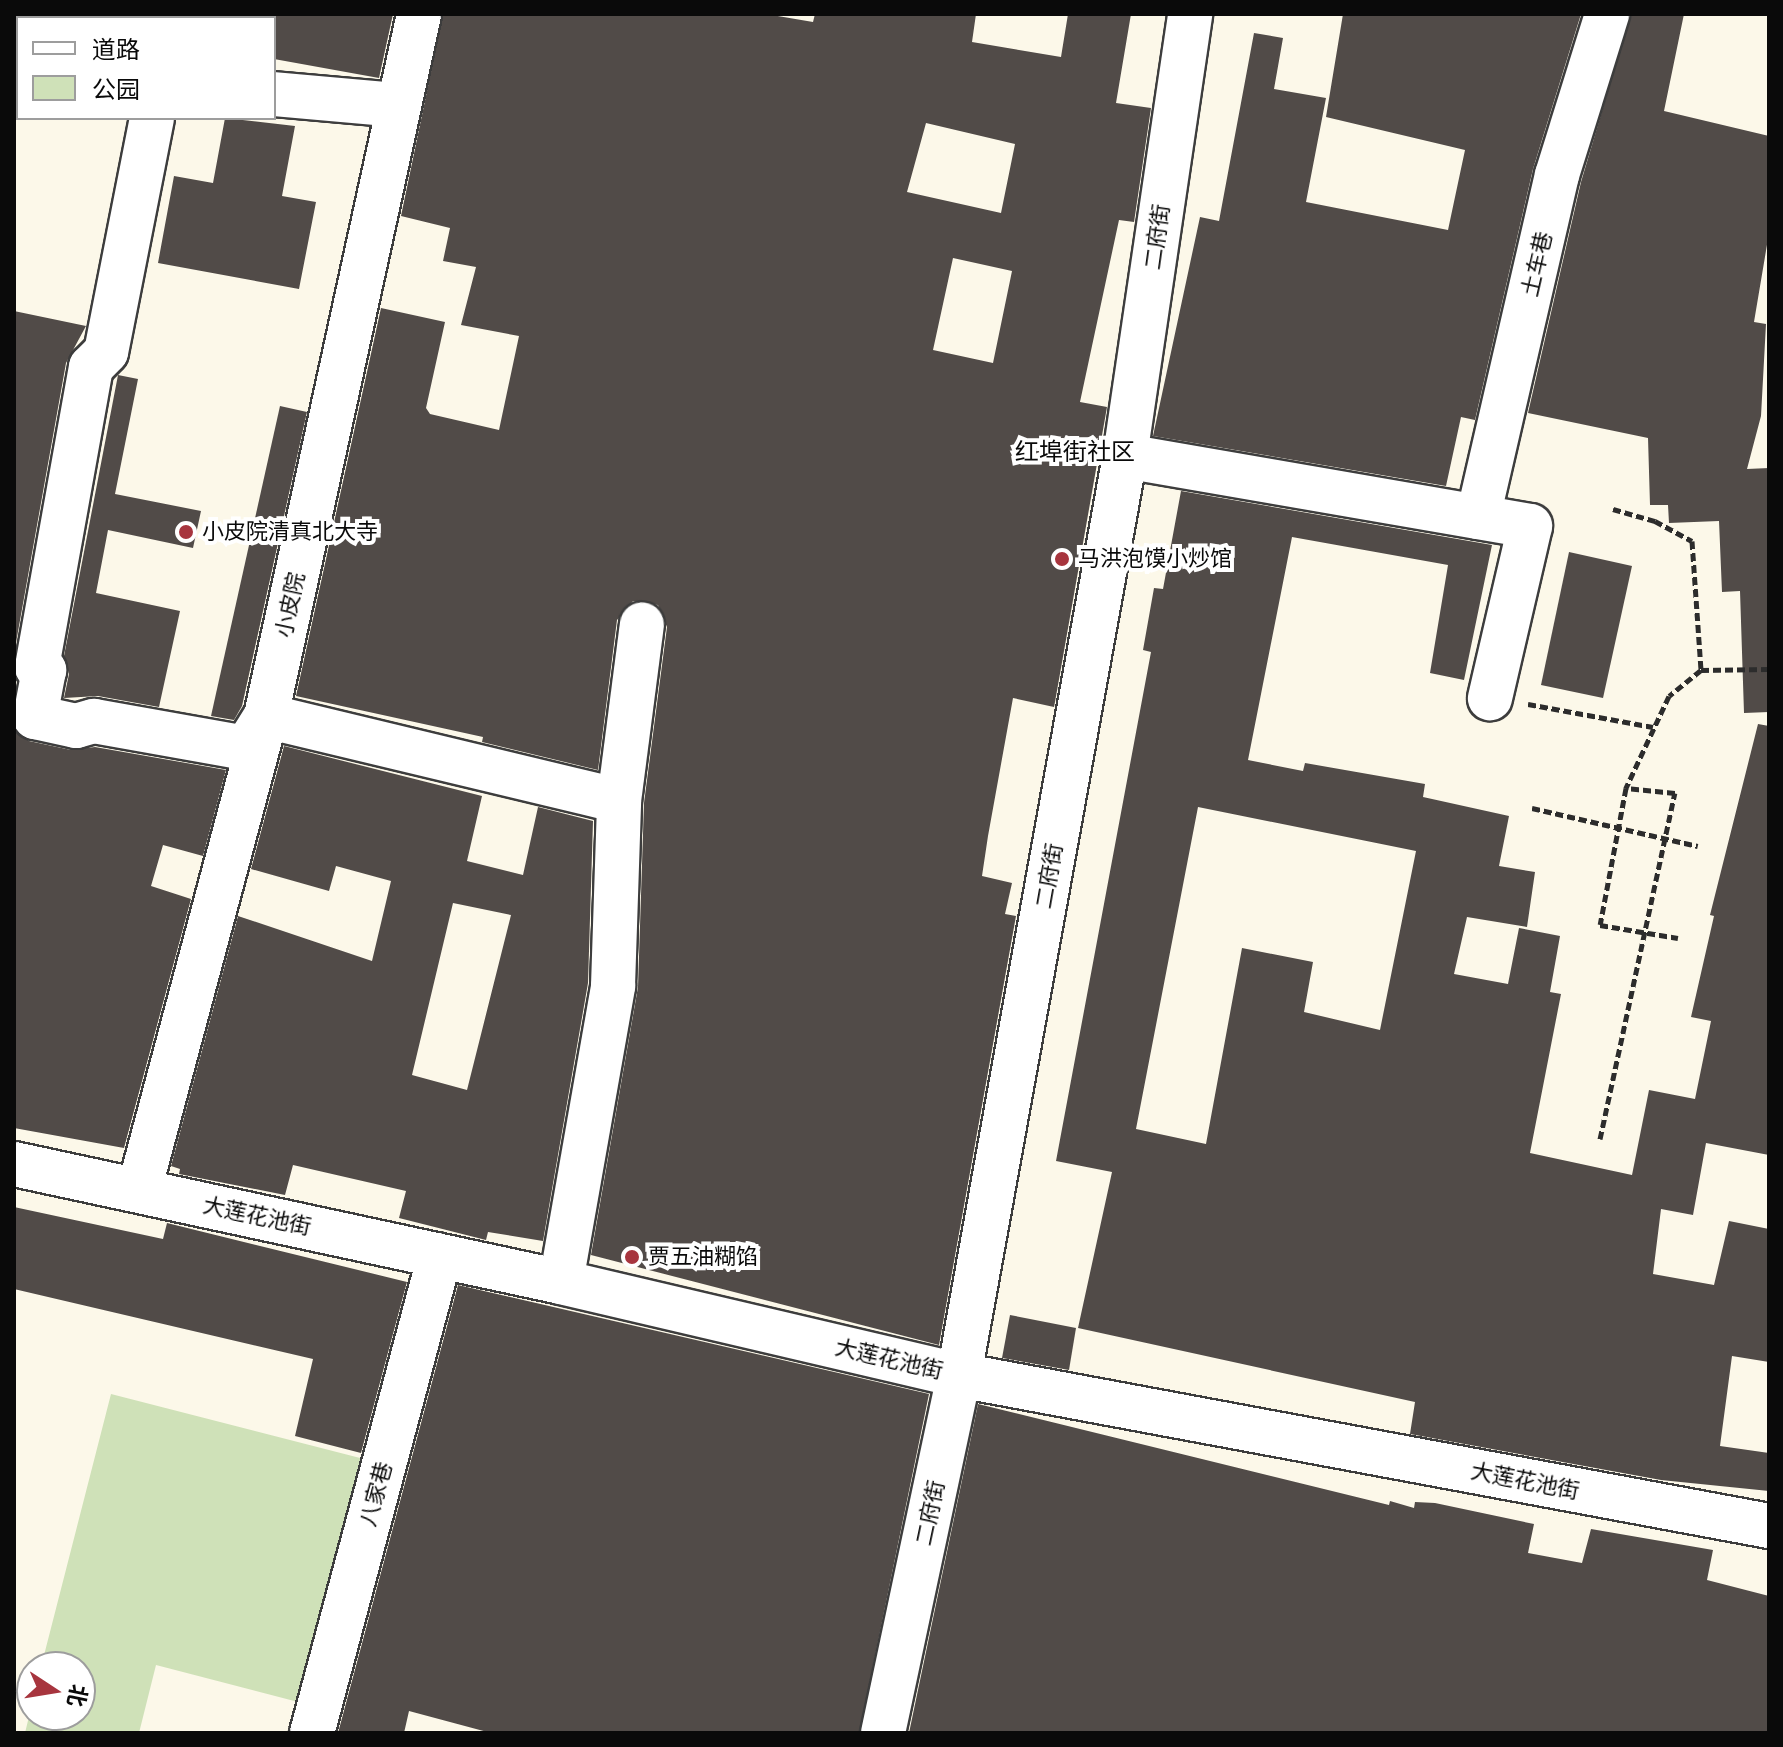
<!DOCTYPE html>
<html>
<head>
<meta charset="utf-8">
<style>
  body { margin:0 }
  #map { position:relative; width:1783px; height:1747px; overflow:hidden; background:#fcf8e9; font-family:"Source Serif 4","Noto Sans SC",serif }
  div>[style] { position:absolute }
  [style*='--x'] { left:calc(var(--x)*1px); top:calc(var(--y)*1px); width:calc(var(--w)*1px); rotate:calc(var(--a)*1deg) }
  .green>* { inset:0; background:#cfe1b8 }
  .building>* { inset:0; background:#514b48 }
  .path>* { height:5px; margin-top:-2.5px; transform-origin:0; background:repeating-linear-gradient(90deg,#2c2c2c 0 8px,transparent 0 12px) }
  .roads { filter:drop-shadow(2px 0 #3d3d3d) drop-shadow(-2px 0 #3d3d3d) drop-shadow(0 2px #3d3d3d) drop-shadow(0 -2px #3d3d3d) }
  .minor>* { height:44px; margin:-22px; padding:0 22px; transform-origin:22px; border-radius:22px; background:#fff }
  .dots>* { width:22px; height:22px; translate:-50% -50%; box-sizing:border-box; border:4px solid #fff; border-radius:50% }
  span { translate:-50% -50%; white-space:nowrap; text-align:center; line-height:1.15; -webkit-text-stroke:8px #fff; paint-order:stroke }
  .street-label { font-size:22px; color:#0a0a0a }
  .poi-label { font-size:22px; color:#0a0a0a }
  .left { translate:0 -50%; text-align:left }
  .neighbourhood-label { font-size:24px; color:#0a0a0a }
  .frame { position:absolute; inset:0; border:16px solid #0a0a0a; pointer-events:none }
  .legend { position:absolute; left:16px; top:16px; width:260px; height:104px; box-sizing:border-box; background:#fff; border:2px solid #9d9d9d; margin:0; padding:10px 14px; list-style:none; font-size:24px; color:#0a0a0a }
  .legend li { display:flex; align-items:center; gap:16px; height:40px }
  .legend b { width:40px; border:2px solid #9d9d9d }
  .north { position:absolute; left:16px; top:1651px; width:80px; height:80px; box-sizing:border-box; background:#fff; border:2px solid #9d9d9d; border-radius:50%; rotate:102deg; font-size:22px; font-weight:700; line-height:32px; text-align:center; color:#0a0a0a }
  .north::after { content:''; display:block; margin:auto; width:28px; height:36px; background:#a7353e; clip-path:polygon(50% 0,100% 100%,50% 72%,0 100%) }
</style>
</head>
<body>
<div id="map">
  <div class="green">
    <div style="clip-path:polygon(111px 1394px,364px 1459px,302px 1703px,156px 1665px,139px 1733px,25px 1733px,32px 1704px,32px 1715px,80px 1715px,80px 1667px,41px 1667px)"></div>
  </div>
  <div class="building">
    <div style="clip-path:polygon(274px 14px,393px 14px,379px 78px,274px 59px)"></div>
    <div style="clip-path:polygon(evenodd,443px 14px,766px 14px,813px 22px,815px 14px,976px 14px,972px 42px,1061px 57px,1068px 14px,1131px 14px,1116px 103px,1151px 108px,1134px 222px,1119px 220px,1080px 402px,1107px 407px,1055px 702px,1054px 707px,1013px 698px,988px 836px,982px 876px,1012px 883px,1005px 914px,1016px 916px,939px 1345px,591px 1255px,638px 987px,644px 803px,667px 627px,658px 605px,633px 601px,617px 620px,598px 770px,482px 742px,483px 737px,296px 696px,381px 308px,445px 322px,426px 408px,430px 414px,499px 430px,519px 336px,461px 325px,476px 267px,443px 261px,450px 228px,401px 216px,443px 14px,926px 123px,1015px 144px,1001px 213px,907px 192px,926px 123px,443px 14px,953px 258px,1012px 271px,993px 363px,933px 350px,953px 258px)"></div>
    <div style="clip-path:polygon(1343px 14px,1581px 14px,1533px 169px,1475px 420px,1461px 417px,1446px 486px,1153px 436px,1200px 217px,1219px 221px,1254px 33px,1283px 38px,1274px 89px,1326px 98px,1306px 202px,1448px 230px,1465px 150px,1326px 117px)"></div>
    <div style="clip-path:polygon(1631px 14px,1684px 14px,1664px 111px,1769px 136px,1769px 233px,1754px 322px,1766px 324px,1761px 416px,1747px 469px,1769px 468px,1769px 712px,1744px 713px,1740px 591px,1722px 592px,1719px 521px,1669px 523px,1668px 505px,1650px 505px,1648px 438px,1528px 413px,1581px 182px)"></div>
    <div style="clip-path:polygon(225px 118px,295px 126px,282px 196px,316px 202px,299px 289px,158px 263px,174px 176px,213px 183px)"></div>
    <div style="clip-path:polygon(14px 311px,86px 326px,66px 363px,14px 654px)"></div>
    <div style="clip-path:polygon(118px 375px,138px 379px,115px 494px,201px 511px,193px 548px,108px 530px,96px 593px,180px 611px,159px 707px,98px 696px,64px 698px,69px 674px,64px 656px)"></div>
    <div style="clip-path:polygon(280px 406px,307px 412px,242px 706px,234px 720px,211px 716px)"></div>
    <div style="clip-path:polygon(evenodd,1181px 491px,1492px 545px,1464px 680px,1430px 673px,1448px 565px,1292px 537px,1248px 760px,1303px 771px,1305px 763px,1425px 784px,1423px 797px,1509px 816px,1499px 866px,1535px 872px,1527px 927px,1467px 917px,1454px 974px,1508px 984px,1519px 928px,1560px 936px,1550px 992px,1561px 994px,1530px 1153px,1632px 1175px,1649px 1090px,1695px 1099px,1711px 1021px,1691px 1017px,1714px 916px,1710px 915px,1758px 724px,1769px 726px,1769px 1155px,1706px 1143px,1693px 1215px,1661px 1209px,1653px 1274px,1714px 1285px,1729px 1221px,1769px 1229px,1769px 1362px,1732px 1356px,1720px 1446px,1769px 1453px,1769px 1491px,1661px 1480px,1410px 1434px,1415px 1402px,1078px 1328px,1112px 1172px,1056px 1161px,1151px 652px,1143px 650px,1154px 588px,1163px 589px,1181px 491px,1198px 807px,1416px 851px,1380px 1030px,1304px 1012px,1313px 962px,1242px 948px,1206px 1144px,1136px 1129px,1198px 807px)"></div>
    <div style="clip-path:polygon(1569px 552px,1632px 566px,1603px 698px,1541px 685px)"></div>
    <div style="clip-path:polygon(14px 729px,29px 741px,71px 750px,95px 747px,226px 770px,203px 856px,163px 845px,151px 886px,191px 899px,124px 1148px,14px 1128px)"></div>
    <div style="clip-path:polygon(evenodd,284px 746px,482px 796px,467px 861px,523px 875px,538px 807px,593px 821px,588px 983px,543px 1241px,488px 1232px,486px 1240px,399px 1218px,406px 1191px,293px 1165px,285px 1195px,179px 1174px,180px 1169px,171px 1166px,238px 916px,372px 961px,391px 881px,336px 866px,329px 891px,251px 869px,284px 746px,453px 903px,511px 915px,467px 1090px,412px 1075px,453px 903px)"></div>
    <div style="clip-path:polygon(14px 1207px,163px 1239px,167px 1223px,407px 1282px,361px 1453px,295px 1436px,313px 1359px,14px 1289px)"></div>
    <div style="clip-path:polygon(458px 1285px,929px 1394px,859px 1733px,491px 1733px,409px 1711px,404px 1733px,338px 1733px)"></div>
    <div style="clip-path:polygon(1010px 1315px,1076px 1328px,1069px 1370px,1002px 1358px)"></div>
    <div style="clip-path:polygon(978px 1404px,1389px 1505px,1390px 1501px,1414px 1508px,1415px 1502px,1435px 1503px,1534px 1524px,1528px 1553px,1582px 1563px,1591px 1529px,1713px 1550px,1707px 1580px,1769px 1596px,1769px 1733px,909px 1733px)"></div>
  </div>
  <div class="path">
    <div style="--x:1613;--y:509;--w:44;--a:15.9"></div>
    <div style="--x:1655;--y:521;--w:42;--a:28.4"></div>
    <div style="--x:1692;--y:541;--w:129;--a:86"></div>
    <div style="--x:1701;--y:670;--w:41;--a:140.9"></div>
    <div style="--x:1669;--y:696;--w:102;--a:115.1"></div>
    <div style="--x:1626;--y:788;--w:139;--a:100.7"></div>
    <div style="--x:1600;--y:925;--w:79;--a:9.5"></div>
    <div style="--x:1701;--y:670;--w:68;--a:-0.8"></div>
    <div style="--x:1528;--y:704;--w:127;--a:10.4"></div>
    <div style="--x:1532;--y:808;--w:170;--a:12.9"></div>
    <div style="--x:1600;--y:1139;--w:354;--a:-77.8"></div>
    <div style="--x:1675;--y:793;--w:49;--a:-174.2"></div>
  </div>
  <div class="roads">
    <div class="minor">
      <div style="--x:274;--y:94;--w:123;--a:5.1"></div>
      <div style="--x:152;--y:118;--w:238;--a:101.1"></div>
      <div style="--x:106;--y:352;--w:21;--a:135"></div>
      <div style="--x:91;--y:367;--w:305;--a:100.2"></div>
      <div style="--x:37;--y:667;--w:8;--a:23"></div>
      <div style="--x:44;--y:670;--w:48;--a:100.8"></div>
      <div style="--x:35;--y:717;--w:42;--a:12.4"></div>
      <div style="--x:76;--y:726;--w:19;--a:-16"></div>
      <div style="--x:94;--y:721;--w:154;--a:10.1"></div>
      <div style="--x:246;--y:748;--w:38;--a:-58"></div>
      <div style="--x:266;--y:716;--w:363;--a:13.5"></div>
      <div style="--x:1125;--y:456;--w:411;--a:9.8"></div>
      <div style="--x:1530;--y:526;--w:177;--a:103.1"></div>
      <div style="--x:1478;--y:517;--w:351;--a:-77"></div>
      <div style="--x:1557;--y:175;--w:169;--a:-72.7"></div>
      <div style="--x:14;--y:1164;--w:560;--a:12.17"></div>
      <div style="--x:561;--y:1282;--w:409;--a:13.2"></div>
      <div style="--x:959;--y:1375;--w:824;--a:10.56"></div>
      <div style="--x:139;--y:1190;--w:491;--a:-75"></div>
      <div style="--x:266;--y:716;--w:718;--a:-77.7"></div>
      <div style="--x:561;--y:1282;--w:301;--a:-80"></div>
      <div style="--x:613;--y:986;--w:185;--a:-88.1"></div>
      <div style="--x:619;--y:801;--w:178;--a:-82.6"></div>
      <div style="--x:312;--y:1733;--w:494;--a:-75"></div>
      <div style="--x:883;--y:1733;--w:366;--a:-78"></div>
      <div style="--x:959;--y:1375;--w:934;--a:-79.76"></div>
      <div style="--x:1125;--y:456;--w:447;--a:-81.6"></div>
    </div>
  </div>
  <div class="dots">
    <div style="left:186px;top:532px;background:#a7353e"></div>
    <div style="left:1062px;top:559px;background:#a7353e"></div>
    <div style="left:632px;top:1257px;background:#a7353e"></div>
  </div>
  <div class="street-label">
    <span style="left:1157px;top:237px;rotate:-82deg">二府街</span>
    <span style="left:1537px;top:264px;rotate:-77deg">土车巷</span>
    <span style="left:290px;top:605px;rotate:-78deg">小皮院</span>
    <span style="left:1049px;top:876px;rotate:-80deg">二府街</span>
    <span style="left:257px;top:1216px;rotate:12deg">大莲花池街</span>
    <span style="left:889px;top:1359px;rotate:13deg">大莲花池街</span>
    <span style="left:1525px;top:1481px;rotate:11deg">大莲花池街</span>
    <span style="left:376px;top:1494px;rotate:-75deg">八家巷</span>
    <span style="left:930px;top:1513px;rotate:-78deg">二府街</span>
  </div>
  <div class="poi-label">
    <span class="left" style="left:202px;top:532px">小皮院清真北大寺</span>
    <span class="left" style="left:1078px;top:559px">马洪泡馍小炒馆</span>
    <span class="left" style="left:648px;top:1257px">贾五油糊馅</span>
  </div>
  <div class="neighbourhood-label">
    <span style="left:1075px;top:452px">红埠街社区</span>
  </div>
  <div class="frame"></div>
  <ul class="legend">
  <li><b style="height:10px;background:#fff"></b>道路</li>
  <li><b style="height:22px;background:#cfe1b8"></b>公园</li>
  </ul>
  <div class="north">北</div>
</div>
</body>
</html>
